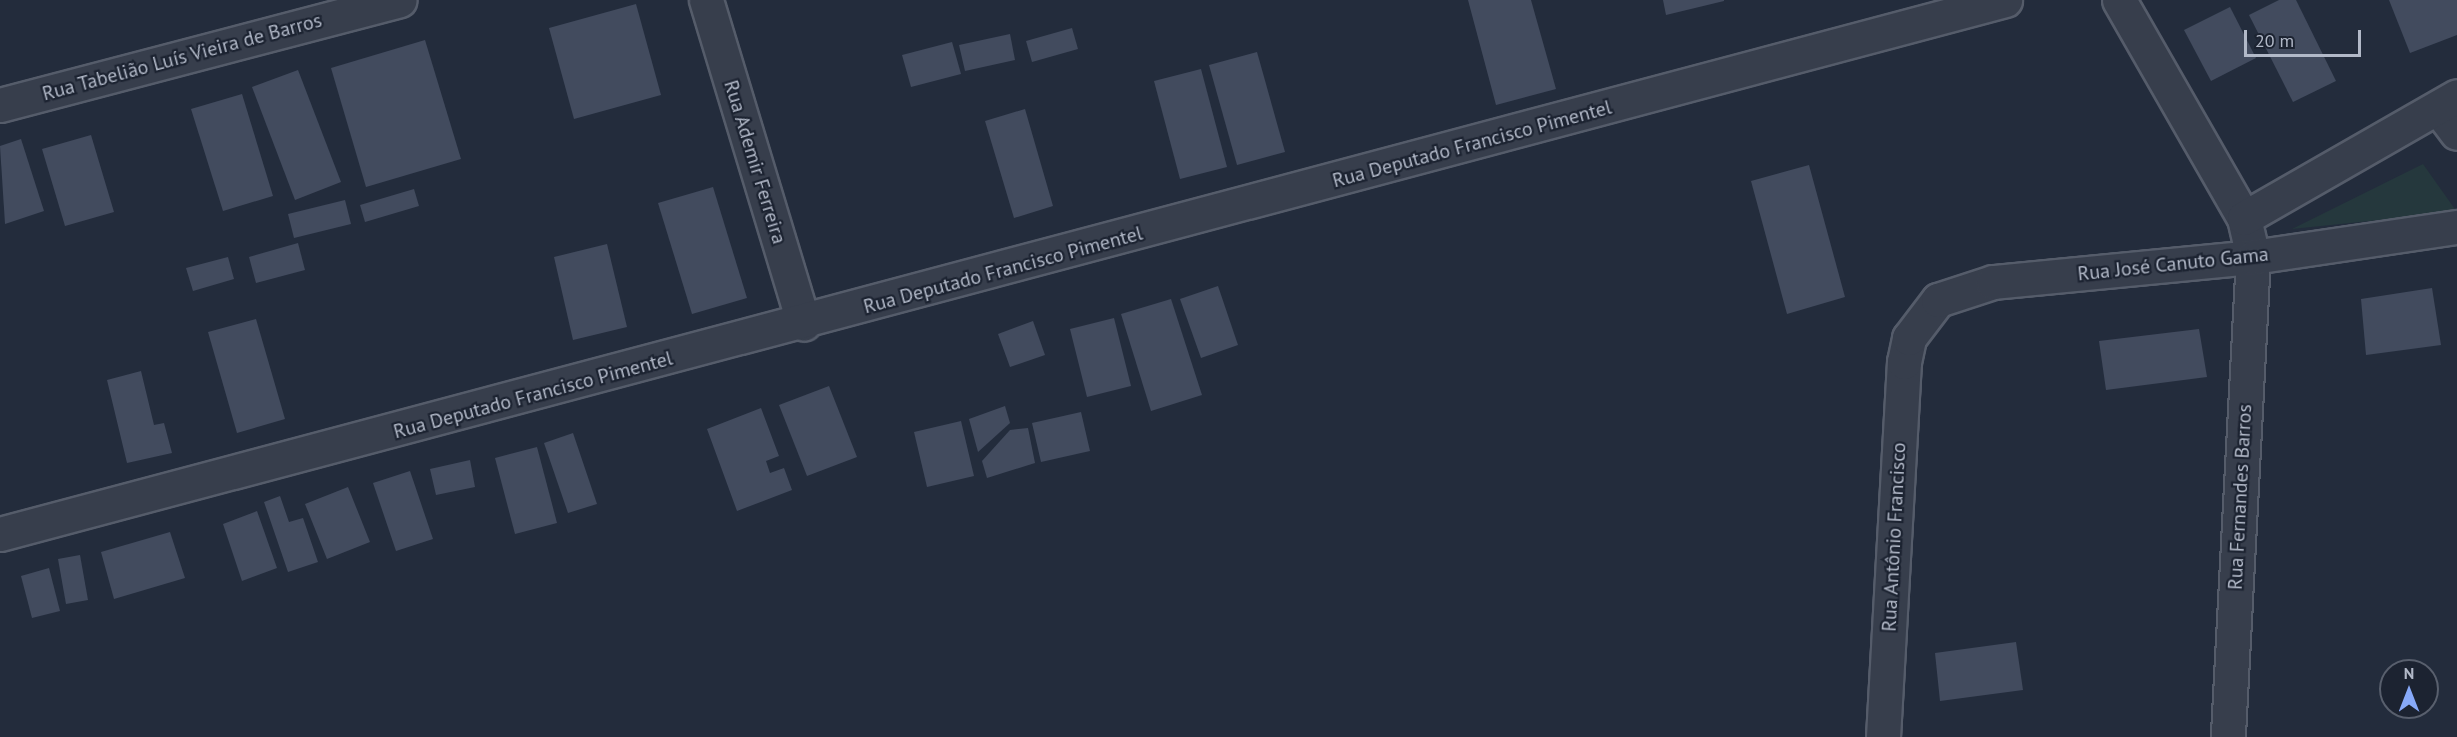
<!DOCTYPE html>
<html>
<head>
<meta charset="utf-8">
<style>
  body { margin:0 }
  #map { position:relative; width:2457px; height:737px; overflow:hidden; background:#232c3c; font-family:"PT Sans",sans-serif }
  div>[style] { position:absolute }
  [style*='--x'] { left:calc(var(--x)*1px); top:calc(var(--y)*1px); width:calc(var(--w)*1px); rotate:calc(var(--a)*1deg) }
  .green>* { inset:0; background:#25383d }
  .building>* { inset:0; background:#424b5e }
  .roads { filter:drop-shadow(2px 0 #555c6a) drop-shadow(-2px 0 #555c6a) drop-shadow(0 2px #555c6a) drop-shadow(0 -2px #555c6a) }
  .minor>* { height:33px; margin:-16.5px; padding:0 16.5px; transform-origin:16.5px; border-radius:16.5px; background:#373e4c }
  span { translate:-50% -50%; white-space:nowrap; text-align:center; line-height:1.15; -webkit-text-stroke:4.5px #1c2331; paint-order:stroke }
  .street-label { font-size:20px; color:#b2b9c8 }
  .north { position:absolute; left:2379px; top:659px; width:60px; height:60px; box-sizing:border-box; background:#1c2331; border:2px solid #585f6d; border-radius:50%; rotate:0deg; font-size:16px; font-weight:700; line-height:24px; text-align:center; color:#b2b9c8 }
  .north::after { content:''; display:block; margin:auto; width:21px; height:27px; background:#87a9f8; clip-path:polygon(50% 0,100% 100%,50% 72%,0 100%) }
  .scale { position:absolute; left:2244px; top:30px; width:117px; height:27px; box-sizing:border-box; border:3px solid #b2b9c8; border-top:0; padding-left:8px; font-size:18px; line-height:21px; white-space:nowrap; color:#b2b9c8; -webkit-text-stroke:4px #1c2331; paint-order:stroke }
</style>
</head>
<body>
<div id="map">
  <div class="green">
    <div style="clip-path:polygon(2423px 164px,2457px 212px,2292px 229px)"></div>
  </div>
  <div class="building">
    <div style="clip-path:polygon(1468px 0,1531px 0,1556px 89px,1496px 105px)"></div>
    <div style="clip-path:polygon(1663px 0,1724px 0,1724px 1px,1666px 15px)"></div>
    <div style="clip-path:polygon(2279px 0,2296px 0,2336px 81px,2293px 102px,2249px 15px)"></div>
    <div style="clip-path:polygon(2389px 0,2457px 0,2457px 35px,2410px 53px)"></div>
    <div style="clip-path:polygon(636px 4px,661px 95px,574px 119px,549px 28px)"></div>
    <div style="clip-path:polygon(2230px 7px,2256px 58px,2211px 81px,2184px 30px)"></div>
    <div style="clip-path:polygon(1072px 28px,1078px 49px,1032px 62px,1026px 41px)"></div>
    <div style="clip-path:polygon(1010px 34px,1015px 60px,965px 71px,959px 45px)"></div>
    <div style="clip-path:polygon(425px 40px,461px 159px,366px 187px,331px 68px)"></div>
    <div style="clip-path:polygon(952px 42px,961px 74px,911px 87px,902px 55px)"></div>
    <div style="clip-path:polygon(1257px 52px,1285px 152px,1237px 165px,1209px 65px)"></div>
    <div style="clip-path:polygon(1201px 69px,1227px 167px,1180px 179px,1154px 81px)"></div>
    <div style="clip-path:polygon(298px 70px,341px 182px,295px 200px,252px 87px)"></div>
    <div style="clip-path:polygon(242px 94px,273px 196px,223px 211px,191px 109px)"></div>
    <div style="clip-path:polygon(1025px 109px,1053px 206px,1014px 218px,985px 121px)"></div>
    <div style="clip-path:polygon(91px 135px,114px 212px,65px 226px,42px 149px)"></div>
    <div style="clip-path:polygon(21px 139px,44px 211px,5px 224px,0 146px)"></div>
    <div style="clip-path:polygon(1809px 165px,1845px 297px,1787px 314px,1751px 181px)"></div>
    <div style="clip-path:polygon(713px 187px,747px 298px,692px 314px,658px 203px)"></div>
    <div style="clip-path:polygon(414px 189px,419px 206px,365px 222px,360px 205px)"></div>
    <div style="clip-path:polygon(345px 200px,351px 224px,294px 238px,288px 214px)"></div>
    <div style="clip-path:polygon(298px 243px,305px 270px,256px 283px,249px 257px)"></div>
    <div style="clip-path:polygon(607px 244px,627px 327px,573px 340px,554px 257px)"></div>
    <div style="clip-path:polygon(228px 257px,234px 279px,193px 291px,186px 268px)"></div>
    <div style="clip-path:polygon(1218px 286px,1238px 345px,1201px 358px,1180px 299px)"></div>
    <div style="clip-path:polygon(2432px 288px,2441px 345px,2366px 355px,2361px 299px)"></div>
    <div style="clip-path:polygon(1171px 299px,1202px 395px,1151px 411px,1121px 314px)"></div>
    <div style="clip-path:polygon(1114px 318px,1131px 386px,1087px 397px,1070px 329px)"></div>
    <div style="clip-path:polygon(256px 319px,285px 419px,237px 433px,208px 332px)"></div>
    <div style="clip-path:polygon(1033px 321px,1045px 355px,1010px 367px,998px 334px)"></div>
    <div style="clip-path:polygon(2199px 329px,2207px 377px,2106px 390px,2099px 341px)"></div>
    <div style="clip-path:polygon(141px 371px,154px 425px,164px 423px,172px 453px,127px 463px,107px 380px)"></div>
    <div style="clip-path:polygon(829px 386px,857px 457px,807px 476px,779px 405px)"></div>
    <div style="clip-path:polygon(1005px 406px,1010px 423px,978px 452px,969px 419px)"></div>
    <div style="clip-path:polygon(761px 408px,779px 456px,766px 461px,770px 473px,784px 468px,792px 490px,737px 511px,707px 429px)"></div>
    <div style="clip-path:polygon(1081px 412px,1090px 451px,1041px 462px,1032px 423px)"></div>
    <div style="clip-path:polygon(961px 421px,974px 476px,927px 487px,914px 432px)"></div>
    <div style="clip-path:polygon(1028px 428px,1035px 463px,987px 478px,982px 461px,1010px 430px)"></div>
    <div style="clip-path:polygon(573px 433px,597px 504px,568px 513px,544px 443px)"></div>
    <div style="clip-path:polygon(537px 447px,557px 523px,515px 534px,495px 458px)"></div>
    <div style="clip-path:polygon(470px 460px,475px 487px,436px 495px,430px 469px)"></div>
    <div style="clip-path:polygon(410px 471px,433px 539px,396px 551px,373px 483px)"></div>
    <div style="clip-path:polygon(348px 487px,370px 542px,327px 559px,305px 504px)"></div>
    <div style="clip-path:polygon(280px 496px,289px 522px,303px 518px,318px 562px,288px 572px,264px 502px)"></div>
    <div style="clip-path:polygon(257px 511px,277px 568px,242px 581px,223px 524px)"></div>
    <div style="clip-path:polygon(170px 532px,185px 578px,114px 599px,101px 552px)"></div>
    <div style="clip-path:polygon(80px 555px,88px 600px,66px 604px,58px 559px)"></div>
    <div style="clip-path:polygon(49px 568px,60px 611px,32px 618px,21px 576px)"></div>
    <div style="clip-path:polygon(2016px 642px,2023px 690px,1940px 701px,1935px 653px)"></div>
  </div>
  <div class="roads">
    <div class="minor">
      <div style="--x:706;--y:0;--w:338;--a:73.2"></div>
      <div style="--x:2119;--y:0;--w:251;--a:60.2"></div>
      <div style="--x:2244;--y:218;--w:40;--a:77"></div>
      <div style="--x:2253;--y:257;--w:481;--a:93"></div>
      <div style="--x:0;--y:105;--w:413;--a:-14.7"></div>
      <div style="--x:2438;--y:108;--w:31;--a:53"></div>
      <div style="--x:2244;--y:218;--w:245;--a:-29.8"></div>
      <div style="--x:0;--y:534;--w:2075;--a:-14.91"></div>
      <div style="--x:1883;--y:737;--w:376;--a:-86.8"></div>
      <div style="--x:1904;--y:362;--w:25;--a:-78"></div>
      <div style="--x:1909;--y:338;--w:48;--a:-52.7"></div>
      <div style="--x:1938;--y:300;--w:58;--a:-18.1"></div>
      <div style="--x:1993;--y:282;--w:261;--a:-5.5"></div>
      <div style="--x:2253;--y:257;--w:206;--a:-8.4"></div>
    </div>
  </div>
  <div class="street-label">
    <span style="left:182px;top:57px;rotate:-15deg">Rua Tabelião Luís Vieira de Barros</span>
    <span style="left:1472px;top:144px;rotate:-15deg">Rua Deputado Francisco Pimentel</span>
    <span style="left:755px;top:162px;rotate:73deg">Rua Ademir Ferreira</span>
    <span style="left:2173px;top:264px;rotate:-6deg">Rua José Canuto Gama</span>
    <span style="left:1003px;top:270px;rotate:-15deg">Rua Deputado Francisco Pimentel</span>
    <span style="left:533px;top:395px;rotate:-15deg">Rua Deputado Francisco Pimentel</span>
    <span style="left:2240px;top:497px;rotate:-87deg">Rua Fernandes Barros</span>
    <span style="left:1894px;top:537px;rotate:-87deg">Rua Antônio Francisco</span>
  </div>
  <div class="north">N</div>
  <div class="scale">20 m</div>
</div>
</body>
</html>
